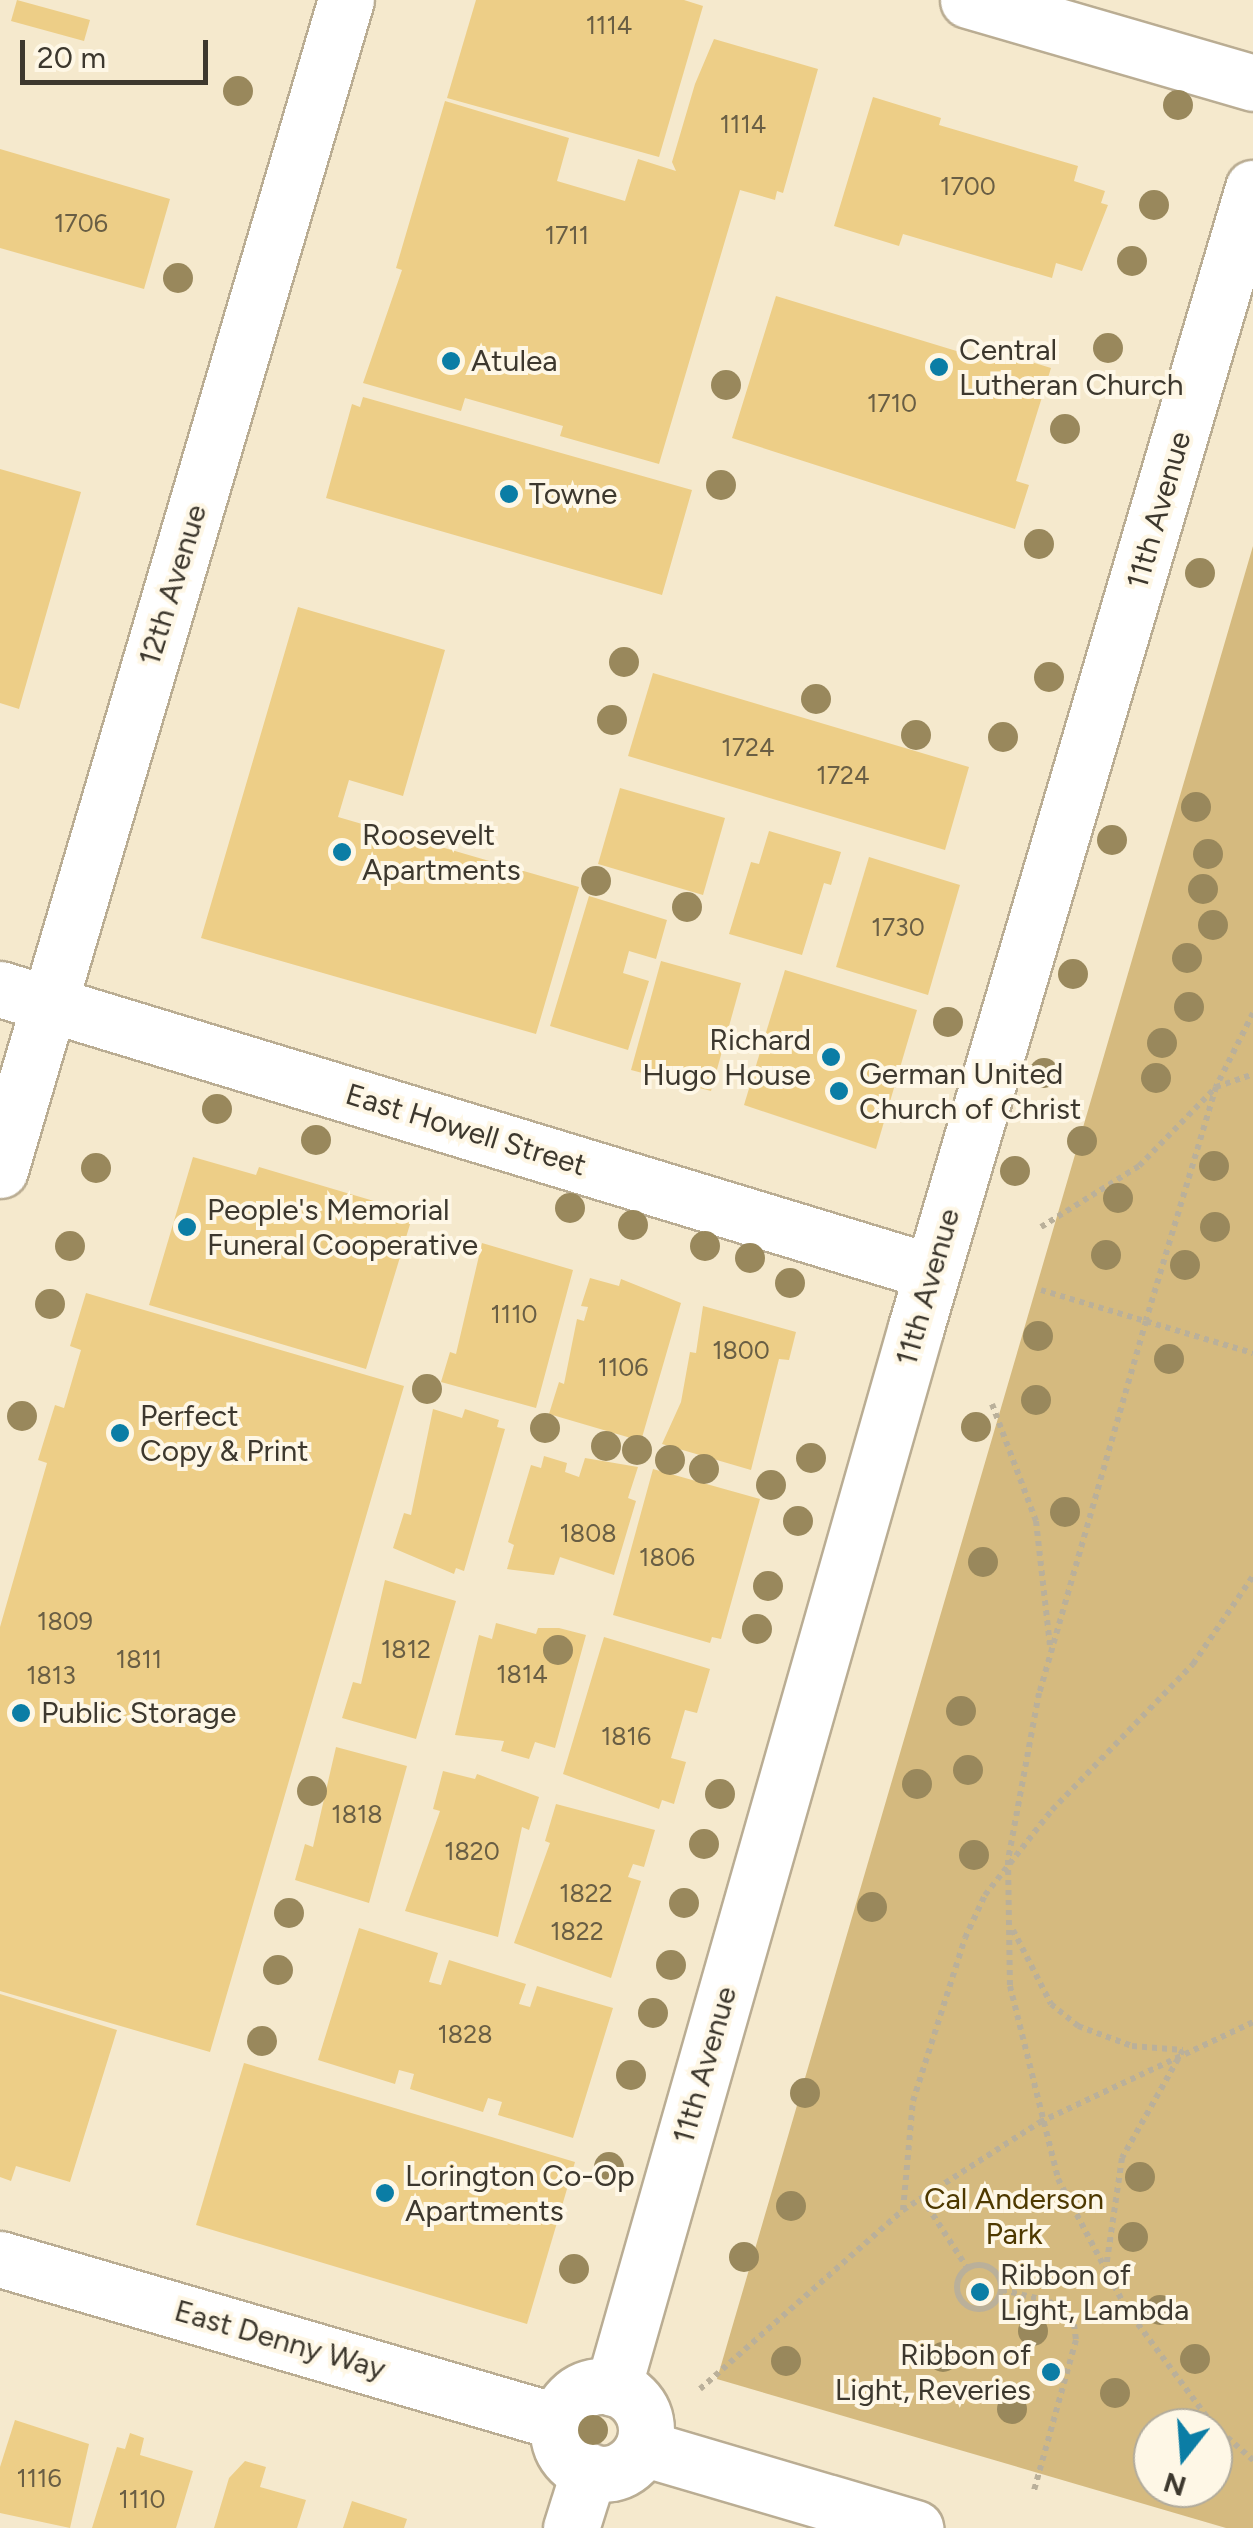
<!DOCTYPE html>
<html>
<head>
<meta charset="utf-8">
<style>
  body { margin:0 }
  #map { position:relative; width:1253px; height:2528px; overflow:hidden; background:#f5e9cd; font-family:Figtree,sans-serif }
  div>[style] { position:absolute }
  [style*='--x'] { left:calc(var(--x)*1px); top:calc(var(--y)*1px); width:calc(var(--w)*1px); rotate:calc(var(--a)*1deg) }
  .green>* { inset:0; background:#d5ba7f }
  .building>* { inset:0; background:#edce87 }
  .path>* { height:6px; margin-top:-3px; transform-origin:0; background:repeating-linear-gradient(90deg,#bab09a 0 5px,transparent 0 10px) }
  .path>.ring { margin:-3px; padding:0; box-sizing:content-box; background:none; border:6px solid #bab09a; border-radius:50% }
  .roads { filter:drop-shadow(2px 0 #baad93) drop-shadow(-2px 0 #baad93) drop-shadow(0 2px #baad93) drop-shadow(0 -2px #baad93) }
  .street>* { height:55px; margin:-27.5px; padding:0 27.5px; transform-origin:27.5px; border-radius:27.5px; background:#fff }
  .street>.ring { margin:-27.5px; padding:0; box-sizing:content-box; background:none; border:55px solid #fff; border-radius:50% }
  .secondary>* { height:55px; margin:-27.5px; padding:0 27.5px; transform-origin:27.5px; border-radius:27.5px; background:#fff }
  .trees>* { width:30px; height:30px; margin:-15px; border-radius:50%; background:#99885c }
  .dots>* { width:28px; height:28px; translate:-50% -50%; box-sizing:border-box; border:5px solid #fef7e6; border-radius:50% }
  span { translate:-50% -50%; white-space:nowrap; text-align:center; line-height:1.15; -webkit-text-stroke:8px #fef7e6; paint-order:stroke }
  .number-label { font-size:25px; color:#695e44 }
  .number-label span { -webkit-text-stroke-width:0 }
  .poi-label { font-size:30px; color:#3d382e }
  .left { translate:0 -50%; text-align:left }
  .right { translate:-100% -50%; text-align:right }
  .street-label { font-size:30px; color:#3d382e }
  .park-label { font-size:30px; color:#4e3900 }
  .north { position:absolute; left:1133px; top:2408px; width:100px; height:100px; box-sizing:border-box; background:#fef7e6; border:2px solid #b1ab9c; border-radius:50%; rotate:197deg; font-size:28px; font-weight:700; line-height:40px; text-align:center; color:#3d382e }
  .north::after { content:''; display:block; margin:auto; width:35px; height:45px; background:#0b7da5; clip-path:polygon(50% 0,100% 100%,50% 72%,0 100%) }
  .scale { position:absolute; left:20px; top:40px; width:188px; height:45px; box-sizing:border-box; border:5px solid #3d382e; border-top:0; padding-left:12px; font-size:30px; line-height:35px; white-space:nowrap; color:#3d382e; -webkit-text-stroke:8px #fef7e6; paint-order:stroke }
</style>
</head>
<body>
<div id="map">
  <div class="green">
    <div style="clip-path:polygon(evenodd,1253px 546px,1253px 2528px,1226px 2528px,717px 2379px,1253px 546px,1153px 2428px,1213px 2428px,1213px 2488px,1153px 2488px,1153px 2428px)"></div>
  </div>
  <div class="building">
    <div style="clip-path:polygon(17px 0,90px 20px,84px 41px,11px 21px)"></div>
    <div style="clip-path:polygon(476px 0,684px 0,703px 6px,659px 157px,447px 98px)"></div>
    <div style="clip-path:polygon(714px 39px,818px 69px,783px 193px,777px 191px,775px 200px,740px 190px,659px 464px,560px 436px,563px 426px,465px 398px,461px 411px,363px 383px,402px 270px,396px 268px,445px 101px,569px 138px,557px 181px,625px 201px,638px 159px,676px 171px,672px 162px,695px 84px)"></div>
    <div style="clip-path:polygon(873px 97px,941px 118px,939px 125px,1078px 166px,1074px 181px,1105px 191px,1101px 203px,1108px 205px,1082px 271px,1056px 263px,1052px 278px,903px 234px,899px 246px,834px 226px)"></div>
    <div style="clip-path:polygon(0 149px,170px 199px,144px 289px,0 248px)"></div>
    <div style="clip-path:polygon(776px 296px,986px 360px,989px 349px,1051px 368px,1016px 481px,1029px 485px,1015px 529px,732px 438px)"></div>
    <div style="clip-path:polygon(363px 397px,692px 490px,662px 595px,326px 498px,352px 404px,360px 407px)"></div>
    <div style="clip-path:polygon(0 469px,81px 492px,19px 709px,0 703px)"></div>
    <div style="clip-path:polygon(298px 607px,445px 650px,403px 796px,349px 780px,338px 817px,579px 887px,536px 1034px,201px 938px)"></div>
    <div style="clip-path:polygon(653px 673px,969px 767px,945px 850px,628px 756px)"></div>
    <div style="clip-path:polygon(620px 788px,725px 818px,703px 895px,598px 864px)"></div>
    <div style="clip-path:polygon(769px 831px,841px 852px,831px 885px,824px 883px,802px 955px,729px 934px,751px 862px,759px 864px)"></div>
    <div style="clip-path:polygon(869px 857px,960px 885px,928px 995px,836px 967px)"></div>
    <div style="clip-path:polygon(589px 896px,667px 920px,656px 959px,629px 951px,623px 973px,649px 981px,628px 1050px,550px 1026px)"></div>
    <div style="clip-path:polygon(661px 961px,741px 983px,711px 1091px,631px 1070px)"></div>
    <div style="clip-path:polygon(785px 970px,917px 1010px,876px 1149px,744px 1105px)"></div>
    <div style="clip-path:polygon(193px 1157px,256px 1175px,259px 1167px,384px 1204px,381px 1212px,411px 1221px,366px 1369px,149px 1305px)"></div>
    <div style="clip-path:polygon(482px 1243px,573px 1270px,536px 1408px,441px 1382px,450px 1352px,456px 1354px)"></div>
    <div style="clip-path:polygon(590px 1278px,619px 1286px,621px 1279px,681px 1303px,641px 1441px,549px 1414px,559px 1382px,564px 1384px,577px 1319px,584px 1321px,588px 1307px,581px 1306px)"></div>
    <div style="clip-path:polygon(86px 1293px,404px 1386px,210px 2052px,0 1991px,0 1627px,47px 1463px,38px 1460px,55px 1405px,64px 1408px,81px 1350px,70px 1346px)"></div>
    <div style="clip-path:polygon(703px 1306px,796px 1332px,789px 1360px,779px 1359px,751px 1470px,662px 1444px,681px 1402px,690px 1352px,696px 1353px)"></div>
    <div style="clip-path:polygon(433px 1409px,462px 1418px,465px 1409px,499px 1420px,497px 1427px,505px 1429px,464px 1571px,456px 1568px,454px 1574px,393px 1548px,404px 1513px,411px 1515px)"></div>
    <div style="clip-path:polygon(544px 1456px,567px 1463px,565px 1472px,579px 1477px,585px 1458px,638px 1467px,628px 1498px,636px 1501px,614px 1575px,560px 1557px,554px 1575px,507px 1569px,514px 1545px,508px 1542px,531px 1465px,541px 1468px)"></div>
    <div style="clip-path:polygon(653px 1469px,760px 1499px,721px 1639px,712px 1637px,710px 1643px,613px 1615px)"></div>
    <div style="clip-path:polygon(385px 1580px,456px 1601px,416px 1739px,342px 1718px,353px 1682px,361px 1684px)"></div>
    <div style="clip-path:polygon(496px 1623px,536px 1634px,538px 1628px,559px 1628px,586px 1635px,555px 1748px,535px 1742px,529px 1759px,501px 1751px,504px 1741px,455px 1735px,479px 1635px,492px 1639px)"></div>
    <div style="clip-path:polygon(604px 1637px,710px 1669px,697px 1713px,685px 1710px,671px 1758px,686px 1762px,674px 1804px,662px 1800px,659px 1809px,563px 1774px)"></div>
    <div style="clip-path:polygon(336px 1747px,407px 1766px,369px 1903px,295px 1880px,305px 1844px,313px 1847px)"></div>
    <div style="clip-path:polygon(443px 1771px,475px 1779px,477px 1774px,539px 1797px,529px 1830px,522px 1827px,498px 1937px,405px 1911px,440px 1811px,433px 1809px)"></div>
    <div style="clip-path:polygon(556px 1804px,655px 1830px,644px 1867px,633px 1864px,628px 1877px,641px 1881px,611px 1978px,514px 1943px,550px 1843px,545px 1841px)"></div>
    <div style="clip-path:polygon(359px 1928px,438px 1953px,429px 1982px,441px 1985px,449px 1960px,526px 1984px,519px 2004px,530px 2007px,537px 1986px,613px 2008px,573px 2138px,498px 2115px,502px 2102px,488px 2098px,483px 2112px,410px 2089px,414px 2074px,399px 2070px,395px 2084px,318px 2060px)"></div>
    <div style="clip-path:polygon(0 1994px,117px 2030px,70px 2182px,16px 2166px,11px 2181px,0 2177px)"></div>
    <div style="clip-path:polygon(244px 2063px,575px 2162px,527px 2324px,196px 2225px)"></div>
    <div style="clip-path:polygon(15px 2420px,89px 2444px,70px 2528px,0 2513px,0 2467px)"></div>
    <div style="clip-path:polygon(130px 2433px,144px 2438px,140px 2455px,193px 2471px,176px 2528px,92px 2528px,117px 2447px,125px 2449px)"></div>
    <div style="clip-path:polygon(245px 2461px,266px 2467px,260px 2487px,306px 2500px,297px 2528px,214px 2528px,229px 2478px)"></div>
    <div style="clip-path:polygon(352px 2501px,407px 2519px,404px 2528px,343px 2528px)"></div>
  </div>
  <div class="path">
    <div style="--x:1253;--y:1013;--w:83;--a:116.6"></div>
    <div style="--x:1216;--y:1087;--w:244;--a:106.7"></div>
    <div style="--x:1146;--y:1321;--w:387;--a:106"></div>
    <div style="--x:1039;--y:1693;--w:170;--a:100.5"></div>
    <div style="--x:1008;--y:1860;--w:126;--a:89.1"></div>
    <div style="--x:1010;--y:1986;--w:199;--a:76"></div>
    <div style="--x:1058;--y:2179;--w:146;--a:62.2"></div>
    <div style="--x:1126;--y:2308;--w:144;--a:53.4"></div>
    <div style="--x:1212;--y:2424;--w:55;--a:41.3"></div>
    <div style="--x:1041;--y:1227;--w:115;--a:-31.9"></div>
    <div style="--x:1139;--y:1166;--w:110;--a:-45.7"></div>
    <div style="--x:1216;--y:1087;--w:39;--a:-19"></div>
    <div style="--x:1041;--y:1290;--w:221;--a:16.6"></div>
    <div style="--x:992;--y:1404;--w:125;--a:69.4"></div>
    <div style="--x:1036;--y:1521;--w:125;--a:83.6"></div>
    <div style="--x:1013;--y:1930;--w:83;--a:62.8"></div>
    <div style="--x:1051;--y:2004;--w:35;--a:39"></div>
    <div style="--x:1078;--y:2026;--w:58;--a:20.3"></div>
    <div style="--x:1132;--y:2046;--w:51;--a:4.5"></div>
    <div style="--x:1183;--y:2050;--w:124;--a:119.5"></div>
    <div style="--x:1122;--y:2158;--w:111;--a:98.3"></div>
    <div style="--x:922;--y:2198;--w:85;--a:57.1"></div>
    <div style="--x:903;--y:2210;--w:109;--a:-84.8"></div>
    <div style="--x:913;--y:2101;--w:171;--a:-72.3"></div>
    <div style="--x:965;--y:1938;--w:47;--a:-65.1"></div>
    <div style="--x:985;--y:1895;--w:108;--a:-51.8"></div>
    <div style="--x:1052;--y:1810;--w:203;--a:-46"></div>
    <div style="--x:1193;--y:1664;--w:107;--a:-55.7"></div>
    <div class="ring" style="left:957px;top:2265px;width:38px;height:38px"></div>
    <div style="--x:1002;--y:2290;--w:48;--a:13.2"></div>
    <div style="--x:1049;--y:2301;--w:34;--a:43"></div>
    <div style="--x:1074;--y:2324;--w:16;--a:83"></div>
    <div style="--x:1076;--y:2340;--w:156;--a:105.6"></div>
    <div style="--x:700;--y:2389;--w:271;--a:-41.4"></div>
    <div style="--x:903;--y:2210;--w:163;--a:-32.7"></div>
    <div style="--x:1040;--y:2122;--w:235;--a:-25.1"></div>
  </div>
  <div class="roads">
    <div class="street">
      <div style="--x:968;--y:0;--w:297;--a:16.2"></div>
      <div style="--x:0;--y:989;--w:974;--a:16.89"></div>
      <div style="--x:0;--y:2259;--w:582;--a:16.26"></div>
      <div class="ring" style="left:558px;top:2386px;width:33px;height:33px"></div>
      <div style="--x:613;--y:2388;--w:1103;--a:-74.06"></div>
      <div style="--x:916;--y:1327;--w:1188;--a:-73.52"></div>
      <div style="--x:643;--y:2448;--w:284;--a:16.4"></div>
      <div style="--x:571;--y:2528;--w:60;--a:-72.5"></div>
    </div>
    <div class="secondary">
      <div style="--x:0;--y:1170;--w:1220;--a:-73.53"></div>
    </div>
  </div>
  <div class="trees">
    <div style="left:238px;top:91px"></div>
    <div style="left:1178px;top:105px"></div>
    <div style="left:1154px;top:205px"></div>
    <div style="left:1132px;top:261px"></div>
    <div style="left:178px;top:278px"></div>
    <div style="left:1108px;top:348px"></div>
    <div style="left:726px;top:385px"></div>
    <div style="left:1065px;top:429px"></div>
    <div style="left:721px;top:485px"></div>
    <div style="left:1039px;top:544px"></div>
    <div style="left:1200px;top:573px"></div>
    <div style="left:624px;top:662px"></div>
    <div style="left:1049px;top:677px"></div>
    <div style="left:816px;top:699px"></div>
    <div style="left:612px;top:720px"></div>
    <div style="left:916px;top:735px"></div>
    <div style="left:1003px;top:737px"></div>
    <div style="left:1196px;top:807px"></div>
    <div style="left:1112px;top:840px"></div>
    <div style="left:1208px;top:854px"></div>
    <div style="left:596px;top:881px"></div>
    <div style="left:1203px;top:889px"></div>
    <div style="left:687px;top:907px"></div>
    <div style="left:1213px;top:925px"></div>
    <div style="left:1187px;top:958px"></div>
    <div style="left:1073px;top:974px"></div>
    <div style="left:1189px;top:1007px"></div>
    <div style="left:948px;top:1022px"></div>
    <div style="left:1162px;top:1043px"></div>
    <div style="left:1044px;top:1073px"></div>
    <div style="left:1156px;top:1078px"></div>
    <div style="left:217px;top:1109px"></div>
    <div style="left:316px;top:1140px"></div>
    <div style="left:1082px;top:1141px"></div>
    <div style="left:1214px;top:1166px"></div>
    <div style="left:96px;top:1168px"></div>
    <div style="left:1015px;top:1171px"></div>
    <div style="left:1118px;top:1198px"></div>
    <div style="left:570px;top:1208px"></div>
    <div style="left:633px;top:1225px"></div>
    <div style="left:1215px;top:1227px"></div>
    <div style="left:70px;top:1246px"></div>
    <div style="left:705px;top:1246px"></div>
    <div style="left:1106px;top:1255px"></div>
    <div style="left:750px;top:1258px"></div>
    <div style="left:1185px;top:1265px"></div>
    <div style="left:790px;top:1283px"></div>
    <div style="left:50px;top:1304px"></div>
    <div style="left:1038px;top:1336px"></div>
    <div style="left:1169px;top:1359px"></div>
    <div style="left:427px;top:1389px"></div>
    <div style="left:1036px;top:1400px"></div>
    <div style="left:22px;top:1416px"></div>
    <div style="left:976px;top:1427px"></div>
    <div style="left:545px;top:1428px"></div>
    <div style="left:606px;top:1446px"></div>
    <div style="left:637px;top:1450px"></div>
    <div style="left:811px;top:1458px"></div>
    <div style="left:670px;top:1460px"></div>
    <div style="left:704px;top:1469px"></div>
    <div style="left:771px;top:1485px"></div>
    <div style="left:1065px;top:1512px"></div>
    <div style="left:798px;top:1521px"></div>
    <div style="left:983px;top:1562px"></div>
    <div style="left:768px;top:1586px"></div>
    <div style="left:757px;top:1629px"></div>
    <div style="left:558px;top:1650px"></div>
    <div style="left:961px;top:1711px"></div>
    <div style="left:968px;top:1770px"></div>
    <div style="left:917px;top:1784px"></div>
    <div style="left:312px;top:1791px"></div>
    <div style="left:720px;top:1794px"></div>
    <div style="left:704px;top:1844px"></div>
    <div style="left:974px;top:1855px"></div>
    <div style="left:684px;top:1903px"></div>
    <div style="left:872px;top:1907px"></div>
    <div style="left:289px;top:1913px"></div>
    <div style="left:671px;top:1965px"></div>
    <div style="left:278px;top:1970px"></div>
    <div style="left:653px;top:2013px"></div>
    <div style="left:262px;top:2041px"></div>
    <div style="left:631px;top:2075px"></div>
    <div style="left:805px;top:2093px"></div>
    <div style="left:609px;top:2167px"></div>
    <div style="left:1140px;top:2177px"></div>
    <div style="left:791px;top:2206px"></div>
    <div style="left:1133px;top:2237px"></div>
    <div style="left:744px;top:2257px"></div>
    <div style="left:574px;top:2269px"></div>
    <div style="left:1160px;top:2310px"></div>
    <div style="left:1033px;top:2331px"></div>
    <div style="left:943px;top:2357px"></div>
    <div style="left:1195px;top:2359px"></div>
    <div style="left:786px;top:2361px"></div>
    <div style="left:1115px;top:2393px"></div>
    <div style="left:1012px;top:2409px"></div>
    <div style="left:593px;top:2430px"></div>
  </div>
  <div class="dots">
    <div style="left:451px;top:361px;background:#0b7da5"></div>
    <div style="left:939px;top:367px;background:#0b7da5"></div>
    <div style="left:509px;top:494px;background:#0b7da5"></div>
    <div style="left:342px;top:852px;background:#0b7da5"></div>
    <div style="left:831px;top:1057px;background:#0b7da5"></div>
    <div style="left:839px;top:1091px;background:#0b7da5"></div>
    <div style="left:187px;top:1227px;background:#0b7da5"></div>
    <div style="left:120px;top:1433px;background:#0b7da5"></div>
    <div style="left:21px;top:1713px;background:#0b7da5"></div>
    <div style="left:385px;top:2193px;background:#0b7da5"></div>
    <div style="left:980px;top:2292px;background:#0b7da5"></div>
    <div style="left:1051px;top:2372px;background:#0b7da5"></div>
  </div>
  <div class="number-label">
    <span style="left:609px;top:25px">1114</span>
    <span style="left:743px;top:124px">1114</span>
    <span style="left:968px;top:186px">1700</span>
    <span style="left:81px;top:223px">1706</span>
    <span style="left:567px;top:235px">1711</span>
    <span style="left:892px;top:403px">1710</span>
    <span style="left:748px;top:747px">1724</span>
    <span style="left:843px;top:775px">1724</span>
    <span style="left:898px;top:927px">1730</span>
    <span style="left:514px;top:1314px">1110</span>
    <span style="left:741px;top:1350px">1800</span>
    <span style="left:623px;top:1367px">1106</span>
    <span style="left:588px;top:1533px">1808</span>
    <span style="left:667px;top:1557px">1806</span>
    <span style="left:65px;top:1621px">1809</span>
    <span style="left:406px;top:1649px">1812</span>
    <span style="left:139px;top:1659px">1811</span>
    <span style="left:522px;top:1674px">1814</span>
    <span style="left:51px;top:1675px">1813</span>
    <span style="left:626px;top:1736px">1816</span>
    <span style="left:357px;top:1814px">1818</span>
    <span style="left:472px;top:1851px">1820</span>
    <span style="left:586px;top:1893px">1822</span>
    <span style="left:577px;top:1931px">1822</span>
    <span style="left:465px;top:2034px">1828</span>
    <span style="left:39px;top:2478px">1116</span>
    <span style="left:142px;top:2499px">1110</span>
  </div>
  <div class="poi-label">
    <span class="left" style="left:959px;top:367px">Central<br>Lutheran Church</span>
    <span class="left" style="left:471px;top:361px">Atulea</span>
    <span class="left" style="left:529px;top:494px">Towne</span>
    <span class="left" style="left:362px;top:852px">Roosevelt<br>Apartments</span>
    <span class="right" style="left:811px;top:1057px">Richard<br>Hugo House</span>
    <span class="left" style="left:859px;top:1091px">German United<br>Church of Christ</span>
    <span class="left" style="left:207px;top:1227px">People's Memorial<br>Funeral Cooperative</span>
    <span class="left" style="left:140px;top:1433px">Perfect<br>Copy &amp; Print</span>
    <span class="left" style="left:41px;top:1713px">Public Storage</span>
    <span class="left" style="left:405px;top:2193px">Lorington Co-Op<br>Apartments</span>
    <span class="left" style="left:1000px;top:2292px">Ribbon of<br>Light, Lambda</span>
    <span class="right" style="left:1031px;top:2372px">Ribbon of<br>Light, Reveries</span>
  </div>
  <div class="street-label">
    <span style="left:1159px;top:510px;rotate:-74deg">11th Avenue</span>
    <span style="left:173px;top:585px;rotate:-73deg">12th Avenue</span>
    <span style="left:466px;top:1130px;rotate:17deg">East Howell Street</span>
    <span style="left:928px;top:1287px;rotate:-74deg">11th Avenue</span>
    <span style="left:705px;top:2065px;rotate:-74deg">11th Avenue</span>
    <span style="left:280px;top:2340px;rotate:16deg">East Denny Way</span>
  </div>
  <div class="park-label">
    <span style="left:1014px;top:2216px">Cal Anderson<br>Park</span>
  </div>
  <div class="north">N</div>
  <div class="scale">20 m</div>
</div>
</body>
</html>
